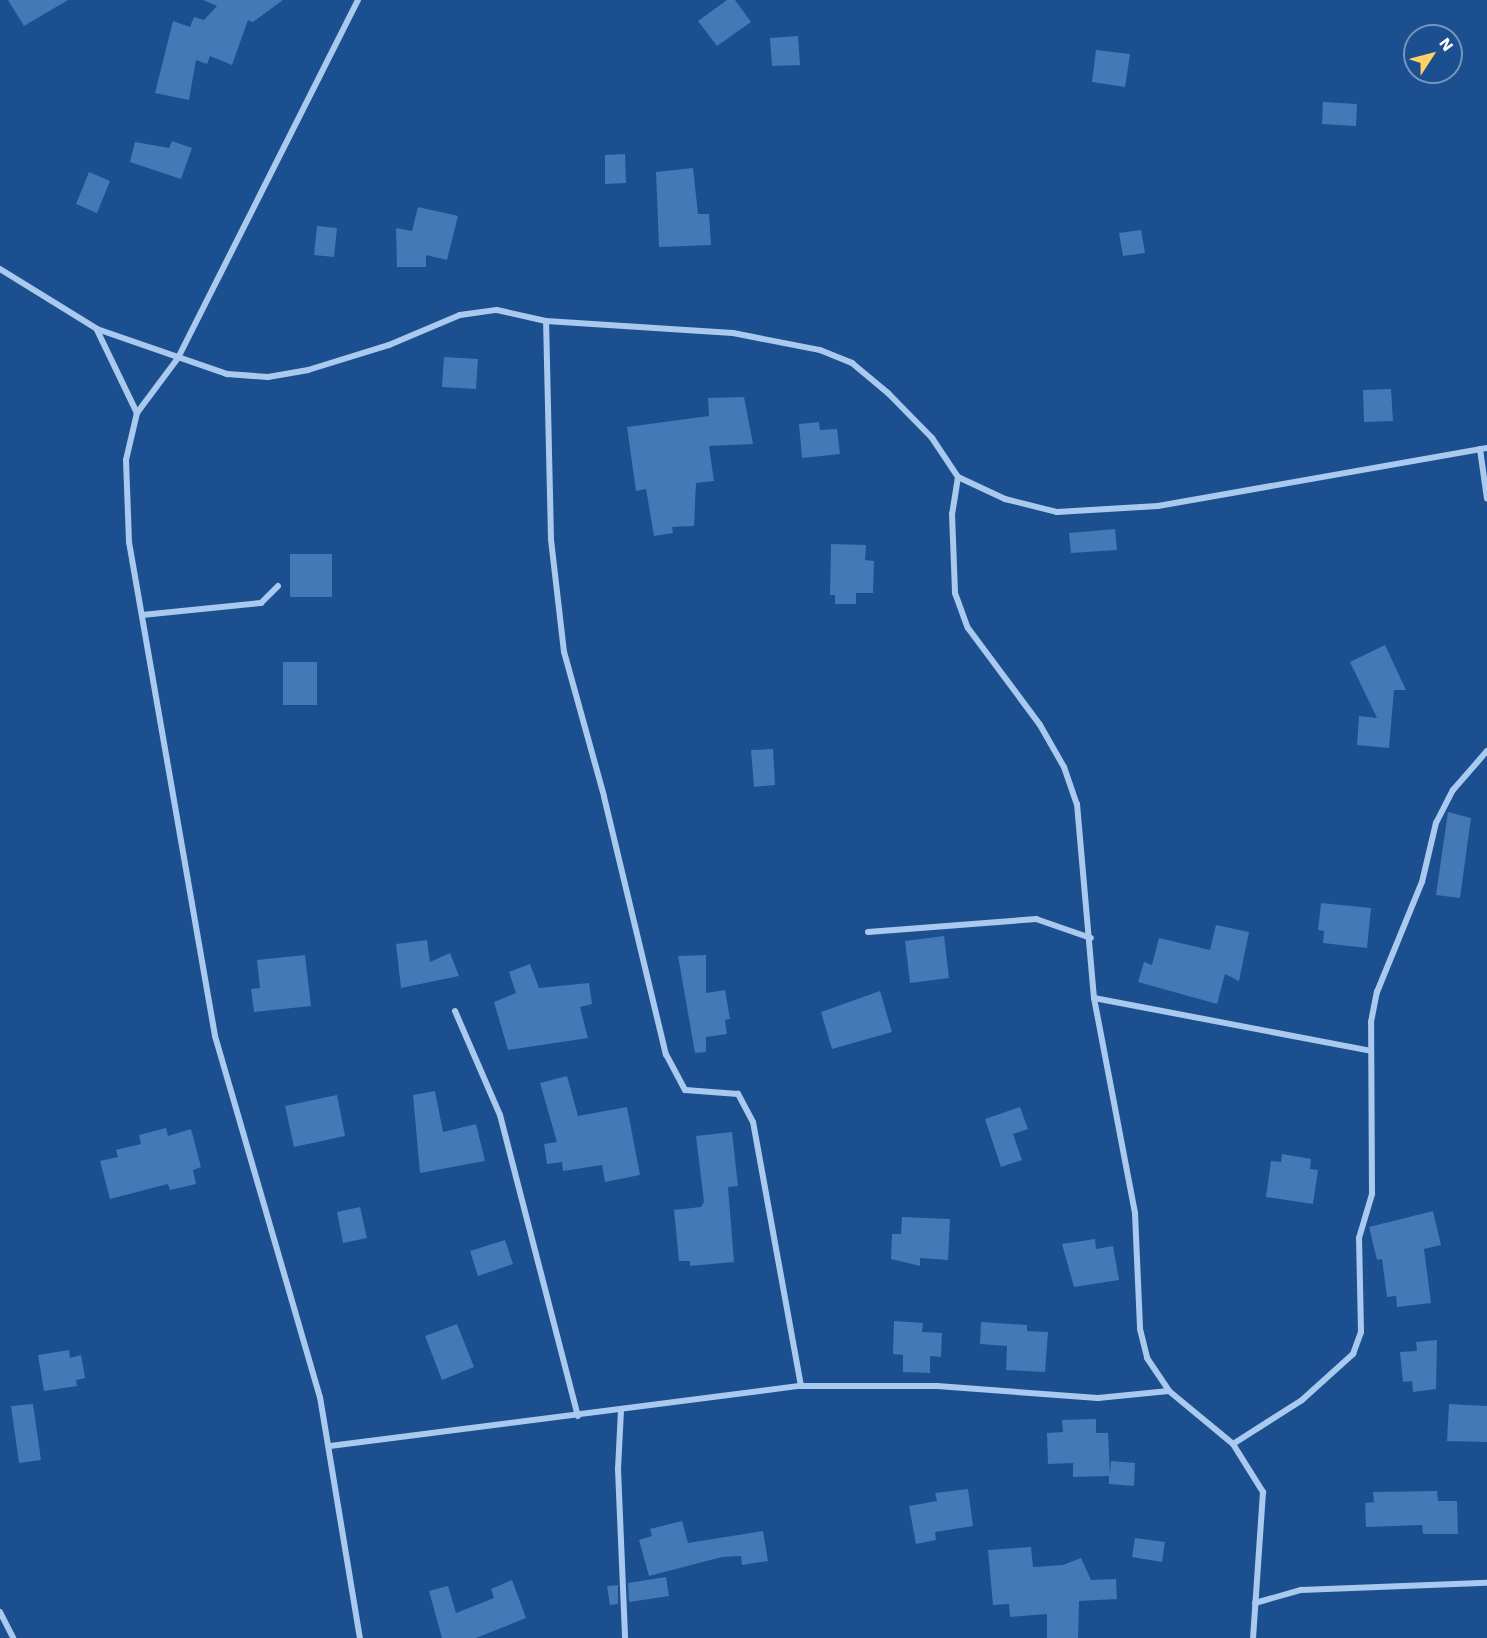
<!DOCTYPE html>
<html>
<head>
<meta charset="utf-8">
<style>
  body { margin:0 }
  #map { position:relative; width:1487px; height:1638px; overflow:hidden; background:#1b4f8f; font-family:"Work Sans",sans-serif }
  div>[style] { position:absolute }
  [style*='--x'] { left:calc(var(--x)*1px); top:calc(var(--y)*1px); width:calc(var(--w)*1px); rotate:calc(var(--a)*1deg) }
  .building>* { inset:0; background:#4478b7 }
  .minor>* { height:6px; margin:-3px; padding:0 3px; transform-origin:3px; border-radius:3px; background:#a9c9ee }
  span { translate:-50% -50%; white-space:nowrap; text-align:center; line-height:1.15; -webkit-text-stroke:6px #1b4f8f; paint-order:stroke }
  .north { position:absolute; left:1403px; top:24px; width:60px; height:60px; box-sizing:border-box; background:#1b4f8f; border:2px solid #7695bc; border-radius:50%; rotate:54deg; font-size:16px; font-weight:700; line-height:24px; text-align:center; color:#fff }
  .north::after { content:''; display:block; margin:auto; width:21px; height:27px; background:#ffd166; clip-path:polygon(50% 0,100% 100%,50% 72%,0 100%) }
</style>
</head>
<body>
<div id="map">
  <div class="building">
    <div style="clip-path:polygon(8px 0,68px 0,24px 26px)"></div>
    <div style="clip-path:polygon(203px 0,283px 0,253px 22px,248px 20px,232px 65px,210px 56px,207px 64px,196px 60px,189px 100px,155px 93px,173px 21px,190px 27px,194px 17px,204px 20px,217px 6px)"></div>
    <div style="clip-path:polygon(727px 0,735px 0,751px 22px,717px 46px,698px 21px)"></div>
    <div style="clip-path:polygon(798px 36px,800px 65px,772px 66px,770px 38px)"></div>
    <div style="clip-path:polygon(1096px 50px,1130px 54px,1125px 87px,1092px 82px)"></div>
    <div style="clip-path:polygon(1323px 102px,1357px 104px,1356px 126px,1322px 124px)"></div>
    <div style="clip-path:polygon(172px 141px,192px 148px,181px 179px,130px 162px,135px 142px,169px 148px)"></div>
    <div style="clip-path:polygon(625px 154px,626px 183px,605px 184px,605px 155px)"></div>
    <div style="clip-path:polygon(693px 168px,698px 214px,709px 214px,711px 245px,659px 247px,656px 172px)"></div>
    <div style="clip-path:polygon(89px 172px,110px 181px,97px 213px,76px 204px)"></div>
    <div style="clip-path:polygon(418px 207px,458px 216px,447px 260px,426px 255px,426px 267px,397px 267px,396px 228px,412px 231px)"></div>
    <div style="clip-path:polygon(317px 226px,337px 228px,334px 257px,314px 255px)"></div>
    <div style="clip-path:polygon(1141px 230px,1145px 253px,1123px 256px,1119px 233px)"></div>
    <div style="clip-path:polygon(444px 357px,478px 359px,476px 389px,442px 387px)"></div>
    <div style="clip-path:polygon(1391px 389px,1393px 421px,1364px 422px,1363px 390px)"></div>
    <div style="clip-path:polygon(744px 397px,753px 444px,709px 446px,714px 481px,696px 483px,694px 526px,672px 527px,673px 533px,654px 536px,646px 489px,636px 491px,627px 427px,709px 416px,708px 398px)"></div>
    <div style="clip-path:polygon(819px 422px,820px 430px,837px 429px,840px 454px,802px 458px,799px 424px)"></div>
    <div style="clip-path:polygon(1115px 529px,1117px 550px,1071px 553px,1069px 533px)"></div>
    <div style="clip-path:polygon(831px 544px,866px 545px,865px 560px,874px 561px,873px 593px,856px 593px,856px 604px,835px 604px,835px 595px,830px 595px)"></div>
    <div style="clip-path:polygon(290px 554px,332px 554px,332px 597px,290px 597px)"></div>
    <div style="clip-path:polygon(1385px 645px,1406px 690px,1394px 690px,1389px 748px,1357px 745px,1359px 716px,1377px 718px,1350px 662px)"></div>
    <div style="clip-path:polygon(283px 662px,317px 662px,317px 705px,283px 705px)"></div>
    <div style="clip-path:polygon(773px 749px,775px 785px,754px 787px,751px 750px)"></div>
    <div style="clip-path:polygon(1448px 812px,1471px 818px,1460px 898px,1436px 895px)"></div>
    <div style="clip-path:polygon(1321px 903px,1371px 908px,1367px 948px,1323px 943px,1324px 931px,1318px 930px)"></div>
    <div style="clip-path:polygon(1216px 925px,1249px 932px,1239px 981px,1225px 974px,1217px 1004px,1138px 982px,1144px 962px,1152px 965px,1159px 938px,1210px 950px)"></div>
    <div style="clip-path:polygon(944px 936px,949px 978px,910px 983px,905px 941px)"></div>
    <div style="clip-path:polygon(427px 940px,430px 962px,450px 953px,459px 976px,401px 988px,396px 944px)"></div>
    <div style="clip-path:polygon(305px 955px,311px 1006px,254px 1012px,251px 989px,260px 988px,257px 960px)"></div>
    <div style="clip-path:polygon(706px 955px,706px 993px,725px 990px,730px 1019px,725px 1020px,727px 1034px,706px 1037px,706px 1052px,695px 1053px,678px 956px)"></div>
    <div style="clip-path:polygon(530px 964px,539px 988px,589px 983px,592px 1004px,580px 1007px,588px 1038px,508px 1050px,494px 1002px,516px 993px,509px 972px)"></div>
    <div style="clip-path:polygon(880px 991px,892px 1032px,832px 1049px,821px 1012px)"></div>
    <div style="clip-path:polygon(567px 1076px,578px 1116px,627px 1107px,640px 1175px,605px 1182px,602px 1165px,563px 1171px,562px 1162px,547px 1164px,544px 1144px,557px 1142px,540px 1083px)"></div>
    <div style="clip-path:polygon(435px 1091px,443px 1132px,476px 1124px,485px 1161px,420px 1173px,413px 1095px)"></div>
    <div style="clip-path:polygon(337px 1095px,345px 1136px,294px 1147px,285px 1106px)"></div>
    <div style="clip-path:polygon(1020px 1107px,1028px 1129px,1013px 1134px,1022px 1160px,1001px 1167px,985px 1119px)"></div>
    <div style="clip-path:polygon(166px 1128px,168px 1136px,191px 1129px,201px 1167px,193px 1170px,196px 1184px,170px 1190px,168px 1184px,110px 1199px,100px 1161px,118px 1157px,116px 1150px,141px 1144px,139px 1135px)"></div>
    <div style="clip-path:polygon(732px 1132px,738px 1186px,728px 1187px,734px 1262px,690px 1266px,690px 1261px,679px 1261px,674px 1210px,701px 1207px,704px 1202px,696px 1136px)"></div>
    <div style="clip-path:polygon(1282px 1154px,1311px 1159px,1310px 1169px,1318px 1170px,1313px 1204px,1266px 1197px,1271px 1161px,1281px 1162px)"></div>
    <div style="clip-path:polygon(360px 1207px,367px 1238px,343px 1243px,337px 1212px)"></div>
    <div style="clip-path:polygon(1433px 1211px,1441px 1245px,1424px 1249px,1431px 1303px,1397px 1307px,1396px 1296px,1387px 1297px,1382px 1259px,1377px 1260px,1369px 1227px)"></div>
    <div style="clip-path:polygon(902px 1217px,950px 1219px,948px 1260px,920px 1258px,920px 1266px,891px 1259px,892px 1234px,901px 1234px)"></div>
    <div style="clip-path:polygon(1095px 1239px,1096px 1249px,1113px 1246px,1119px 1280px,1074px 1287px,1062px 1244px)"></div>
    <div style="clip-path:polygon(505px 1240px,513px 1264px,478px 1276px,470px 1251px)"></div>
    <div style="clip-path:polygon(894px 1321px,923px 1323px,922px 1332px,942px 1333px,941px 1357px,930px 1356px,930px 1373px,903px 1372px,903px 1355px,893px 1354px)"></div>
    <div style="clip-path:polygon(981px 1322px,1027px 1325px,1027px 1331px,1048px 1332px,1045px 1372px,1006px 1370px,1007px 1346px,980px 1344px)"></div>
    <div style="clip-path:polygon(457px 1324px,474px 1367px,442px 1380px,425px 1336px)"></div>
    <div style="clip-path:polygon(1437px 1340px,1436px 1389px,1413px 1392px,1412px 1381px,1403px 1382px,1400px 1352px,1417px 1351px,1416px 1342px)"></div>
    <div style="clip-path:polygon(69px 1350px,70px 1358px,81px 1355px,85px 1378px,76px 1380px,77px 1386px,44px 1391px,38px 1355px)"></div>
    <div style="clip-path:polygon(33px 1404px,41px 1460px,19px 1463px,11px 1406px)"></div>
    <div style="clip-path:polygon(1449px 1404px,1487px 1406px,1487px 1442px,1447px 1441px)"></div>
    <div style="clip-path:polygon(1096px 1419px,1096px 1433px,1108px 1433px,1110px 1474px,1111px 1461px,1135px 1463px,1134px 1486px,1109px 1484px,1109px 1476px,1073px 1477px,1073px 1463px,1048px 1464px,1047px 1433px,1063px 1432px,1062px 1420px)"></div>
    <div style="clip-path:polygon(968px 1489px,973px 1526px,935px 1532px,936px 1540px,916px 1544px,909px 1506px,937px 1501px,935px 1493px)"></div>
    <div style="clip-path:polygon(1437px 1491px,1438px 1501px,1457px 1501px,1458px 1534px,1423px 1534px,1422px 1525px,1366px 1527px,1365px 1503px,1374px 1502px,1373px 1492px)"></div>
    <div style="clip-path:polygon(682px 1521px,688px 1543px,763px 1531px,768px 1561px,742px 1565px,741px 1556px,722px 1557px,649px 1576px,639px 1540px,652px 1536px,650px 1529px)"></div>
    <div style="clip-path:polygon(1135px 1538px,1165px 1542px,1162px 1562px,1132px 1557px)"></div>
    <div style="clip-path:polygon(1031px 1547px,1033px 1567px,1063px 1565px,1081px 1558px,1091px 1580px,1116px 1579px,1117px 1599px,1079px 1601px,1078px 1638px,1047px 1638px,1047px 1614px,1010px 1617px,1009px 1604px,993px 1605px,988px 1550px)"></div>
    <div style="clip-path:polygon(666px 1577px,669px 1596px,629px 1602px,628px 1583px)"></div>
    <div style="clip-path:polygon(512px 1580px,526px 1618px,476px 1638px,442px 1638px,429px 1591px,448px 1586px,456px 1613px,494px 1598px,491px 1589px)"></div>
    <div style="clip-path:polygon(618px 1585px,618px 1604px,610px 1605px,607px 1586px)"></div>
  </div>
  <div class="minor">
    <div style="--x:358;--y:0;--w:401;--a:116.7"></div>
    <div style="--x:178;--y:358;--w:69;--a:126.7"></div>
    <div style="--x:137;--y:413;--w:48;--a:103.2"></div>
    <div style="--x:126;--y:460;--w:82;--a:87.9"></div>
    <div style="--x:129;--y:542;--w:501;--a:80.12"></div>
    <div style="--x:215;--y:1036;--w:376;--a:73.8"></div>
    <div style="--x:320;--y:1397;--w:244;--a:80.6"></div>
    <div style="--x:0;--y:269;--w:114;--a:31.7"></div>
    <div style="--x:97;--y:329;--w:138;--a:19.1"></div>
    <div style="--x:227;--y:374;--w:41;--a:4.2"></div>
    <div style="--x:268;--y:377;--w:41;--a:-9.9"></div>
    <div style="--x:308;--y:370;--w:85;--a:-17.2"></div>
    <div style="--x:389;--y:345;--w:77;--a:-22.9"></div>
    <div style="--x:460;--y:315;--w:37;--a:-8"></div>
    <div style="--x:497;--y:310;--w:50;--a:12.7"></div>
    <div style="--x:546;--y:321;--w:187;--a:3.7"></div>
    <div style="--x:733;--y:333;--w:89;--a:11.1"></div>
    <div style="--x:820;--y:350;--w:35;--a:22"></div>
    <div style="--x:852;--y:363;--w:47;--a:39.8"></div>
    <div style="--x:888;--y:393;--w:63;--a:45.6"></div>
    <div style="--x:932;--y:438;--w:47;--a:56.3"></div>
    <div style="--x:958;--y:477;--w:52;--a:25.1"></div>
    <div style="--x:1005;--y:499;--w:54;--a:14"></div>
    <div style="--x:1057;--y:512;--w:101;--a:-3.4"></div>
    <div style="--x:1158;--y:506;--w:334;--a:-10"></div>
    <div style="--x:97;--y:330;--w:92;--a:64.3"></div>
    <div style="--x:1480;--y:449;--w:50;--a:82"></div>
    <div style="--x:958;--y:477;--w:37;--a:99"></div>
    <div style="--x:952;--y:514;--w:79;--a:87.8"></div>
    <div style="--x:955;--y:593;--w:37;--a:70"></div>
    <div style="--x:968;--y:628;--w:121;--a:53.4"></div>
    <div style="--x:1040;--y:725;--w:48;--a:60.3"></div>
    <div style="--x:1064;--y:767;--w:39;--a:71"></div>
    <div style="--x:1077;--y:804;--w:195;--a:85"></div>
    <div style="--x:1094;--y:998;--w:219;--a:79.2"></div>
    <div style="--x:1135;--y:1213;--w:116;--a:87.5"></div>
    <div style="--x:1140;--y:1329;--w:30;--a:76"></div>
    <div style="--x:1147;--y:1358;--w:40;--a:56"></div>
    <div style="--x:1169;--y:1391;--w:83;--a:39.6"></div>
    <div style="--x:1233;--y:1444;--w:57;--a:58"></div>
    <div style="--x:1263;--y:1492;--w:146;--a:93.9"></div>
    <div style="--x:142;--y:615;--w:120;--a:-5.8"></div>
    <div style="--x:261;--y:603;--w:24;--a:-45"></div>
    <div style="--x:868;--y:932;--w:169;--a:-4.4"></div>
    <div style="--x:1036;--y:919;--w:58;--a:19.1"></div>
    <div style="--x:1094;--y:998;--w:282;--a:10.8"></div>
    <div style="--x:455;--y:1011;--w:113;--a:66.6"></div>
    <div style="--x:500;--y:1115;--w:311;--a:75.5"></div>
    <div style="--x:801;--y:1386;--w:136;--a:0"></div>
    <div style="--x:937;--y:1386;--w:161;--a:4.3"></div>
    <div style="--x:1098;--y:1398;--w:71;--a:-5.6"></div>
    <div style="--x:621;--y:1410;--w:59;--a:92.9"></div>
    <div style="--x:618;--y:1469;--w:169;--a:87.6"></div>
    <div style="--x:1233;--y:1444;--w:82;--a:-32.5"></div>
    <div style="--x:1302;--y:1400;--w:69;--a:-42"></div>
    <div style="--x:1353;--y:1354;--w:23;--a:-70"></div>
    <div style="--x:1361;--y:1332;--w:94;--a:-91.2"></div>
    <div style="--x:1359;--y:1238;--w:46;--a:-73.5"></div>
    <div style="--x:1372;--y:1194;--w:172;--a:-90.3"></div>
    <div style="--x:1371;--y:1022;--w:31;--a:-79"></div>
    <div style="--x:1377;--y:992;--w:119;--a:-67.8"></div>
    <div style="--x:1422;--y:882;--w:61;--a:-76.7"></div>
    <div style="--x:1436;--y:823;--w:37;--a:-63"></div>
    <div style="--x:1453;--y:790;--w:52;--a:-48.9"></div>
    <div style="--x:330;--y:1446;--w:475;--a:-7.3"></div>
    <div style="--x:801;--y:1386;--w:268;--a:-100.3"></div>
    <div style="--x:753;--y:1122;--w:32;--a:-118"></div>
    <div style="--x:738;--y:1094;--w:53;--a:-175.7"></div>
    <div style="--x:685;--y:1090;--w:40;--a:-118"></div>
    <div style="--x:666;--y:1055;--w:266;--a:-103.5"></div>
    <div style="--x:604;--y:796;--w:149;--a:-105.5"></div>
    <div style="--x:564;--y:652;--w:114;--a:-96.6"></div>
    <div style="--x:551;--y:539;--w:218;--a:-91.3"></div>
    <div style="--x:1255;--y:1603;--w:48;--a:-15.8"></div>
    <div style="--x:1301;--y:1590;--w:186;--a:-2.2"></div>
    <div style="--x:0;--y:1612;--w:29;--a:63"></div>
  </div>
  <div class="north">N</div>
</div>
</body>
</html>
